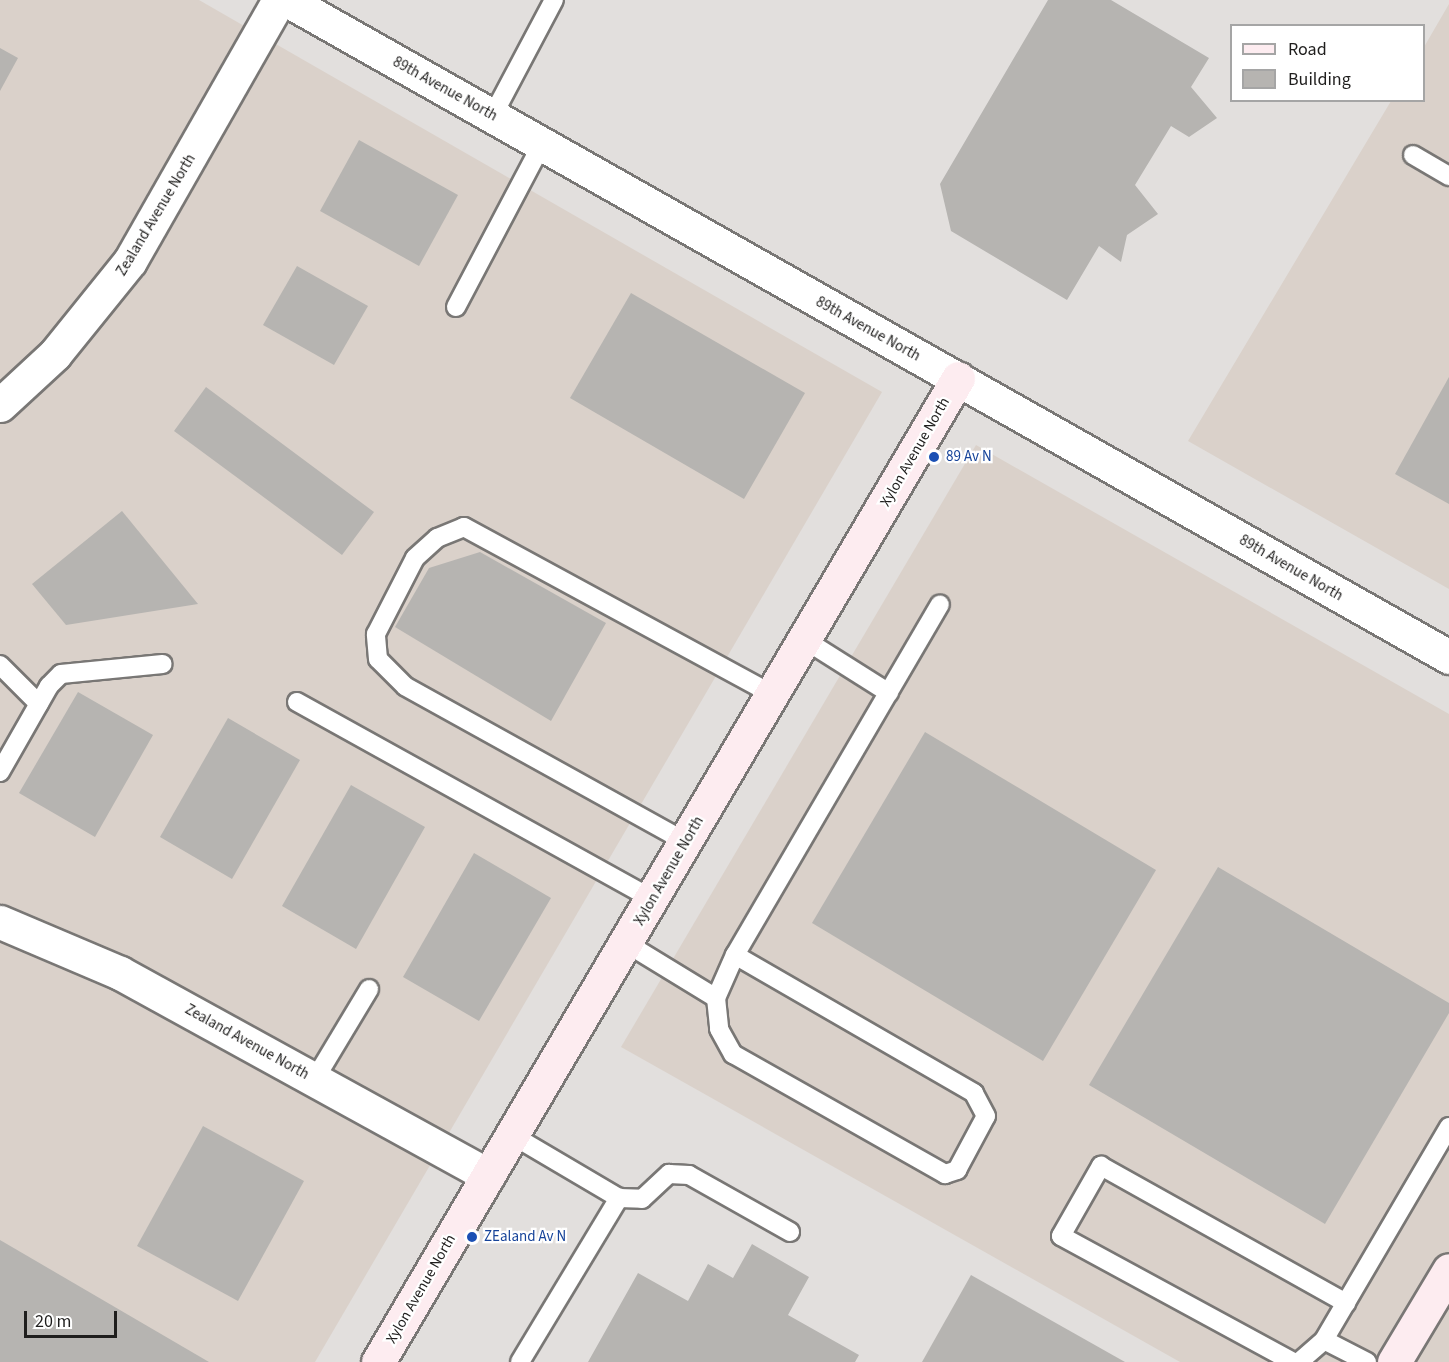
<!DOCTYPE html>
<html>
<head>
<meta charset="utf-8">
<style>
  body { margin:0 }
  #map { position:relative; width:1449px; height:1362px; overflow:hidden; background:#e2dfdd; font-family:"Source Sans 3",sans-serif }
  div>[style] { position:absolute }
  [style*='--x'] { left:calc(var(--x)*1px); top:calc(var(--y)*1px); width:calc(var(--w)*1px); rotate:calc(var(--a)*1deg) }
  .built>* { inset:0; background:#dad1ca }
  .building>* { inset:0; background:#b6b4b1 }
  .roads { filter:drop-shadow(2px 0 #797775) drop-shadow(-2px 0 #797775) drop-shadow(0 2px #797775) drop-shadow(0 -2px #797775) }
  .lane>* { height:18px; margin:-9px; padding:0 9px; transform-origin:9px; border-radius:9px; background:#fff }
  .street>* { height:33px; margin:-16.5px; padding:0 16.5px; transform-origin:16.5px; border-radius:16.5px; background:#fff }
  .secondary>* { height:33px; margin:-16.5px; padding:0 16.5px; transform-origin:16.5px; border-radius:16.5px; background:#fdecf0 }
  .dots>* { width:16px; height:16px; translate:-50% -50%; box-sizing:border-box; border:3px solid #fff; border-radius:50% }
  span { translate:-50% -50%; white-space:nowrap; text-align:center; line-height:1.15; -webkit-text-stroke:4.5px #fff; paint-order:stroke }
  .street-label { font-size:15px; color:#1f1e1d }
  .transit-label { font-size:15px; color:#164399 }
  .left { translate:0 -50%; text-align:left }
  .legend { position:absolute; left:1230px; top:24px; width:195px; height:78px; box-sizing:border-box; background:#fff; border:2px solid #a5a5a5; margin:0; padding:8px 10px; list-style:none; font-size:18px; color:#1f1e1d }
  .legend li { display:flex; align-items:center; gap:12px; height:30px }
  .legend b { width:30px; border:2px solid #a5a5a5 }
  .scale { position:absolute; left:24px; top:1311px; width:93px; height:27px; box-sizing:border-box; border:3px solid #1f1e1d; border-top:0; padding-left:8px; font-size:18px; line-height:21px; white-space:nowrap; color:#1f1e1d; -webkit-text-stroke:4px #fff; paint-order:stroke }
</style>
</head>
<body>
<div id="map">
  <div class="built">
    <div style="clip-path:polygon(0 0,199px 0,882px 392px,315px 1362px,0 1362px)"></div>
    <div style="clip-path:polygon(1449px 4px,1449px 589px,1188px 441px,1391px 101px,1424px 100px,1424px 47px)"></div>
    <div style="clip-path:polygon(976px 445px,1449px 714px,1449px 1362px,1180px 1362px,621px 1047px)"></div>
  </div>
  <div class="building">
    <div style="clip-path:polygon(1048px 0,1111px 0,1209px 58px,1191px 87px,1217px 118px,1189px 137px,1171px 126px,1135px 185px,1158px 214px,1127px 235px,1121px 262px,1099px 246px,1067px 300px,951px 231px,940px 184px)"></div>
    <div style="clip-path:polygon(0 48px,18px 58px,0 91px)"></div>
    <div style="clip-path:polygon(359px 140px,458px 195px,419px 266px,320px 211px)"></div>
    <div style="clip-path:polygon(297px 266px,368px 306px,334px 365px,263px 325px)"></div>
    <div style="clip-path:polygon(631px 293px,805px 393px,744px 499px,570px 398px)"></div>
    <div style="clip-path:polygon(1449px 377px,1449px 504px,1395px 474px)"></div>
    <div style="clip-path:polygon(206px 387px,374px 512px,342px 555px,174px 431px)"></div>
    <div style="clip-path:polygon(122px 511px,198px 604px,66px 625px,32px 584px)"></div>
    <div style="clip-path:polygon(480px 552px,606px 623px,551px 721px,395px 627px,429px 568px)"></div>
    <div style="clip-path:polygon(78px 692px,153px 735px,95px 837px,19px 793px)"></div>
    <div style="clip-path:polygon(228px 718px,300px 760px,232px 879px,160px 837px)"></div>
    <div style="clip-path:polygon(925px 732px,1156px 870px,1043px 1061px,812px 923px)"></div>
    <div style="clip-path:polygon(351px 785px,425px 827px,356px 949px,282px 906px)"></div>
    <div style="clip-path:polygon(474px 853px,551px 898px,479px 1021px,403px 977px)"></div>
    <div style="clip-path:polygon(1218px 867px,1449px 1003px,1449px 1013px,1325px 1224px,1089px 1085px)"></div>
    <div style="clip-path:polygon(203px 1126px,304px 1181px,238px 1301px,137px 1246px)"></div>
    <div style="clip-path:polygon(0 1240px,209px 1362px,0 1362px)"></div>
    <div style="clip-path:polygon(752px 1244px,809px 1277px,788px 1315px,859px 1355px,855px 1362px,588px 1362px,638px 1273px,688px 1301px,708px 1264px,733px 1278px)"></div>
    <div style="clip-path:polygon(971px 1275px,1125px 1362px,922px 1362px)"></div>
  </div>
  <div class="roads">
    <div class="lane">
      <div style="--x:493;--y:115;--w:130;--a:-62.1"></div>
      <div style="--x:1413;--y:155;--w:42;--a:30.3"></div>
      <div style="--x:456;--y:307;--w:184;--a:-62.2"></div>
      <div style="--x:805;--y:640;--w:99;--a:32.2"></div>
      <div style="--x:0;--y:665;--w:55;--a:45"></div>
      <div style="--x:297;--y:702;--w:406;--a:29"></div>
      <div style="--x:0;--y:772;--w:99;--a:-60.3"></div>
      <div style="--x:49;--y:686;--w:17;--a:-45"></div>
      <div style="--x:61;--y:674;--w:102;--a:-5.6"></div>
      <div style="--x:686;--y:842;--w:321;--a:-151"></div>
      <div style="--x:405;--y:686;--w:38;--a:-135"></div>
      <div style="--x:378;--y:659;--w:25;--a:-95"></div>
      <div style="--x:376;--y:634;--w:85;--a:-62.8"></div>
      <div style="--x:415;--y:558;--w:30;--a:-42"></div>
      <div style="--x:437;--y:538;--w:29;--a:-22"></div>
      <div style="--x:464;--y:527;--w:352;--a:28.5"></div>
      <div style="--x:626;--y:943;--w:105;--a:31.4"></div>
      <div style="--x:716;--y:998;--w:31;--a:84"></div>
      <div style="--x:719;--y:1029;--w:29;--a:61"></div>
      <div style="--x:733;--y:1054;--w:244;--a:29.5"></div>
      <div style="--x:945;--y:1174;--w:13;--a:-18"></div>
      <div style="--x:957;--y:1170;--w:61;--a:-61.8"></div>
      <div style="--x:986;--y:1116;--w:26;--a:-118"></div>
      <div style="--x:974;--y:1093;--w:276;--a:-150"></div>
      <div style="--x:716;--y:998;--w:47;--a:-66.2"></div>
      <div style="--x:735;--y:955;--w:406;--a:-59.7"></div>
      <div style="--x:315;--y:1079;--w:105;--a:-59"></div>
      <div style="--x:512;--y:1135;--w:124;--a:30.5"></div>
      <div style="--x:619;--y:1198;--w:23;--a:2"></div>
      <div style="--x:642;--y:1199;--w:37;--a:-43"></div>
      <div style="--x:669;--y:1174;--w:20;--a:3"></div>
      <div style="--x:689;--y:1175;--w:116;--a:29.4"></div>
      <div style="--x:520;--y:1362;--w:192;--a:-58.9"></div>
      <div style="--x:1293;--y:1362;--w:264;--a:-151.5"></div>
      <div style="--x:1061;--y:1236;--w:81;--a:-60.3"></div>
      <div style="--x:1101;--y:1166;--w:281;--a:29.2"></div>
      <div style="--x:1299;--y:1362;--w:33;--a:-41"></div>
      <div style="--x:1367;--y:1362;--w:48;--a:-152.9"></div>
      <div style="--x:1324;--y:1340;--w:247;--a:-59.6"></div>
    </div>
    <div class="street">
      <div style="--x:287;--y:0;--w:1335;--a:29.48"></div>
      <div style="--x:0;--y:405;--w:75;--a:-42.8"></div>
      <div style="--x:55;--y:354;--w:119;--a:-51.1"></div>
      <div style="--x:130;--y:261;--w:301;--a:-60.3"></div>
      <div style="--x:0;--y:922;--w:130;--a:23"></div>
      <div style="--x:120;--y:973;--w:420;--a:28.8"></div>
    </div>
    <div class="secondary">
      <div style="--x:378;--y:1362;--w:1142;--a:-59.48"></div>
      <div style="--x:1394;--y:1362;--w:107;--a:-59.1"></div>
    </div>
  </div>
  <div class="dots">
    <div style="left:934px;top:457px;background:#1a4fb4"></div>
    <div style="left:472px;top:1237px;background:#1a4fb4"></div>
  </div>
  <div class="street-label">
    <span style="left:445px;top:89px;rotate:29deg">89th Avenue North</span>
    <span style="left:156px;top:215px;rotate:-59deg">Zealand Avenue North</span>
    <span style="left:868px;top:329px;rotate:29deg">89th Avenue North</span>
    <span style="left:915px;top:452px;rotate:-60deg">Xylon Avenue North</span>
    <span style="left:1291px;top:568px;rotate:30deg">89th Avenue North</span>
    <span style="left:669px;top:871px;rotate:-60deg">Xylon Avenue North</span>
    <span style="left:247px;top:1042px;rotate:29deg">Zealand Avenue North</span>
    <span style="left:421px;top:1289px;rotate:-60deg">Xylon Avenue North</span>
  </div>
  <div class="transit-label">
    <span class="left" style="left:946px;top:457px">89 Av N</span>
    <span class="left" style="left:484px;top:1237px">ZEaland Av N</span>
  </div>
  <ul class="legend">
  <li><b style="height:8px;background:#fdecf0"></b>Road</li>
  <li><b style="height:16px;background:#b6b4b1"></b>Building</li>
  </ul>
  <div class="scale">20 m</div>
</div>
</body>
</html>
